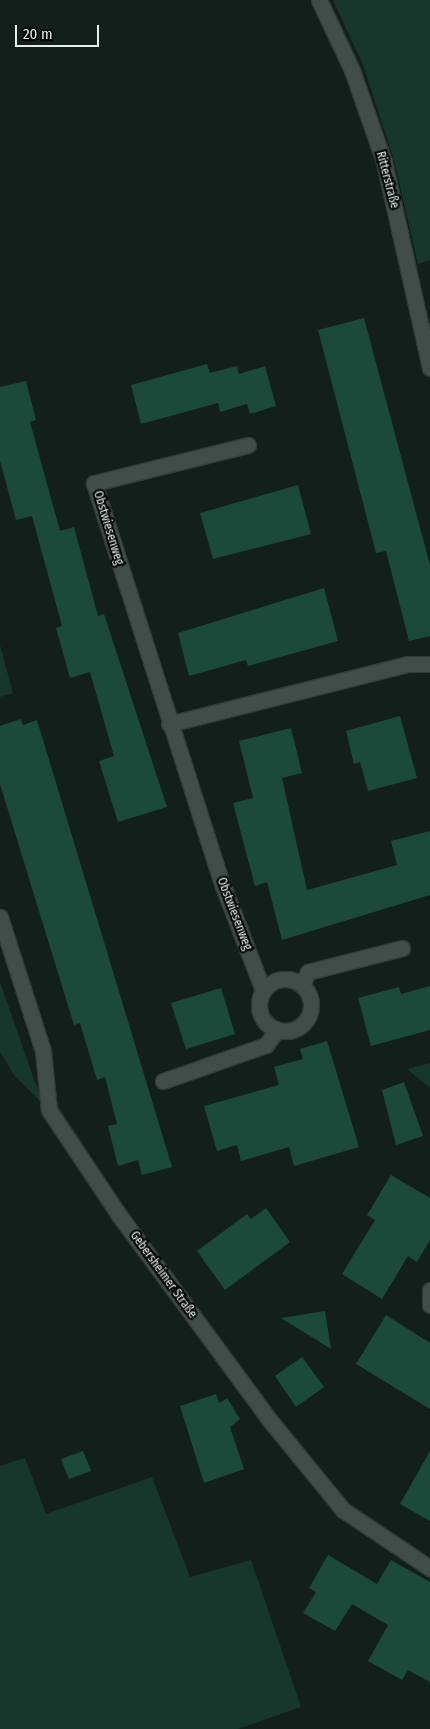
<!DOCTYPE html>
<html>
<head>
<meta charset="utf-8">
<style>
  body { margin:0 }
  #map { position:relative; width:430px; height:1729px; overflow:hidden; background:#131f1a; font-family:"Fira Sans Condensed",sans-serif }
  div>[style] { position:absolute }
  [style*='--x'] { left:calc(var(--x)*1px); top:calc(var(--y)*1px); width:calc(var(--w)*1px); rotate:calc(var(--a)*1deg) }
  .green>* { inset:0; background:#17372c }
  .building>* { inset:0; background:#1b4a3a }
  .roads { filter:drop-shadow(1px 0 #333b38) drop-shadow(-1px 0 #333b38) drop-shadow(0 1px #333b38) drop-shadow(0 -1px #333b38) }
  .street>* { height:15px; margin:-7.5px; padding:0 7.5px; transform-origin:7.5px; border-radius:7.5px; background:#404d48 }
  .street>.ring { margin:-7.5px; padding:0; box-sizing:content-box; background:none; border:15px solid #404d48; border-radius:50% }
  span { translate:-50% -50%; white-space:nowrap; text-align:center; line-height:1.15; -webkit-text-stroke:4.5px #040806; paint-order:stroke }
  .street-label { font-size:12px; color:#e6eeeb }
  .scale { position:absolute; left:15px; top:25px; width:84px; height:22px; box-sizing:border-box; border:2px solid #e6eeeb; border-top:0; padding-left:6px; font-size:15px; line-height:18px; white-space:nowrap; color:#e6eeeb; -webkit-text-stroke:4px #040806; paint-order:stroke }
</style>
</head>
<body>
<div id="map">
  <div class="green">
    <div style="clip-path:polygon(333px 0,430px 0,430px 260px,418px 264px,394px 160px,363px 65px)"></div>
    <div style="clip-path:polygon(0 645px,13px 693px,0 697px)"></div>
    <div style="clip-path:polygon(0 982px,36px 1085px,49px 1110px,14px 1075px,0 1052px)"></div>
    <div style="clip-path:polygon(430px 1063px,430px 1088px,407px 1069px)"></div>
    <div style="clip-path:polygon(25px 1458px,46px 1514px,152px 1477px,190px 1577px,251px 1560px,301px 1707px,238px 1729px,0 1729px,0 1466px)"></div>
  </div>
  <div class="building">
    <div style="clip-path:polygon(364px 318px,430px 565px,430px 636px,409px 641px,386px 551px,376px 553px,318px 330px)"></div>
    <div style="clip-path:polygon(207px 364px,210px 373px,237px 366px,239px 374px,265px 366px,276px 406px,250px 414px,247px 404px,220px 412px,218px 403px,141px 424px,131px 385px)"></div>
    <div style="clip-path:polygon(26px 381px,36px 420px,30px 422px,60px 531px,74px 527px,98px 616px,104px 614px,167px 807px,118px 822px,99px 761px,114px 756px,90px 672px,70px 678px,56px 628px,62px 626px,32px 516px,16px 520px,0 461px,0 387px)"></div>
    <div style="clip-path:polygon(298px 485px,311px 534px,213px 559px,200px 513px)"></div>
    <div style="clip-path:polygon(324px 588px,338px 641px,248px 666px,246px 660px,189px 676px,178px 633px)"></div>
    <div style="clip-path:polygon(400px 716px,417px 778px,368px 791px,360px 762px,354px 764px,346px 731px)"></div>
    <div style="clip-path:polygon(21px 719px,23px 725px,37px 720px,172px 1167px,142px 1175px,138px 1160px,118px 1166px,108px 1126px,117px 1124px,105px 1077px,97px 1080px,80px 1023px,74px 1025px,0 784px,0 726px)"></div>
    <div style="clip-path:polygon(291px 728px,302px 773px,282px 778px,307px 890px,397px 865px,391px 841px,430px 831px,430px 895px,282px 940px,267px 882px,255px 886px,233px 803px,253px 798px,239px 741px)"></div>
    <div style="clip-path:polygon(430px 986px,430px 1030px,371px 1046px,358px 998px,399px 987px,401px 994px)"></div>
    <div style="clip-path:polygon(221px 988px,235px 1034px,186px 1049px,171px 1003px)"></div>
    <div style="clip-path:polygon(327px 1041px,359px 1147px,294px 1166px,289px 1147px,241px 1161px,237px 1145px,217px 1151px,204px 1106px,279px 1085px,274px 1067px,303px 1059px,300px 1049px)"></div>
    <div style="clip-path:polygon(404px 1082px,423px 1136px,396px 1145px,382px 1090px)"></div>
    <div style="clip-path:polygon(391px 1175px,430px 1198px,430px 1240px,417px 1262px,408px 1256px,382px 1299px,342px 1274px,375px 1220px,367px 1215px)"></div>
    <div style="clip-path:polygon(266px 1208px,290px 1242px,225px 1290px,197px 1251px,247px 1214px,251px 1219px)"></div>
    <div style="clip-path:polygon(325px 1311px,331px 1349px,281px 1318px)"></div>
    <div style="clip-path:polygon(386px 1315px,430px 1343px,430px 1409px,356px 1364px)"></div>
    <div style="clip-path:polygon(302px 1357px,324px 1387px,296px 1407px,275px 1376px)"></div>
    <div style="clip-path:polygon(216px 1394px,219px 1403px,227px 1398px,240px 1419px,230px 1427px,244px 1469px,204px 1483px,180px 1406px)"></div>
    <div style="clip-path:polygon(83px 1451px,91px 1471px,69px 1479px,61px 1459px)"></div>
    <div style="clip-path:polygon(430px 1451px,430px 1521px,400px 1504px)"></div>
    <div style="clip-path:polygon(328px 1555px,377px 1584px,391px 1560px,430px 1582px,430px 1682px,408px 1670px,402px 1680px,368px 1661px,388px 1625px,352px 1604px,335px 1631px,303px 1613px,316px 1592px,309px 1588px)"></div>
  </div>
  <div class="roads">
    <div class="street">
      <div style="--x:319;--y:0;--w:77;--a:64.8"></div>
      <div style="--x:352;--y:70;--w:97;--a:70.8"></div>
      <div style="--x:384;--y:162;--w:211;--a:77.4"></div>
      <div style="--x:248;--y:445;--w:159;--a:166.1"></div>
      <div style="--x:94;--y:483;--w:423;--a:72.3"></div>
      <div style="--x:223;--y:886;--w:111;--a:69"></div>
      <div style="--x:169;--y:724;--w:246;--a:-14.1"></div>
      <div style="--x:408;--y:664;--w:22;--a:0"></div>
      <div style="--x:0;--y:917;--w:141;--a:72.2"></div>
      <div style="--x:43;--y:1051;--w:59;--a:84.2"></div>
      <div style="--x:49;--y:1110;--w:126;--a:56.3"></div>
      <div style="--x:119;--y:1215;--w:252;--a:53.7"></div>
      <div style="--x:268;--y:1418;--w:119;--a:50.8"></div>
      <div style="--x:343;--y:1510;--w:105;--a:33.7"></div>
      <div class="ring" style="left:259px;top:979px;width:37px;height:37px"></div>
      <div style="--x:302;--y:984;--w:13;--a:-63"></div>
      <div style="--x:308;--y:972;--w:97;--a:-14.3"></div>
      <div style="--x:163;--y:1081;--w:109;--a:-19.3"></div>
      <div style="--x:266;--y:1045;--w:19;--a:-54"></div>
      <div style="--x:430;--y:1290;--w:15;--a:90"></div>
    </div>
  </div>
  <div class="street-label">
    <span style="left:387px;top:180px;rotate:75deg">Ritterstraße</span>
    <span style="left:108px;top:528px;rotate:73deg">Obstwiesenweg</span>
    <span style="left:234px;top:914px;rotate:69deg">Obstwiesenweg</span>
    <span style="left:163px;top:1275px;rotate:54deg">Gebersheimer Straße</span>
  </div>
  <div class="scale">20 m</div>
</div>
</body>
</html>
